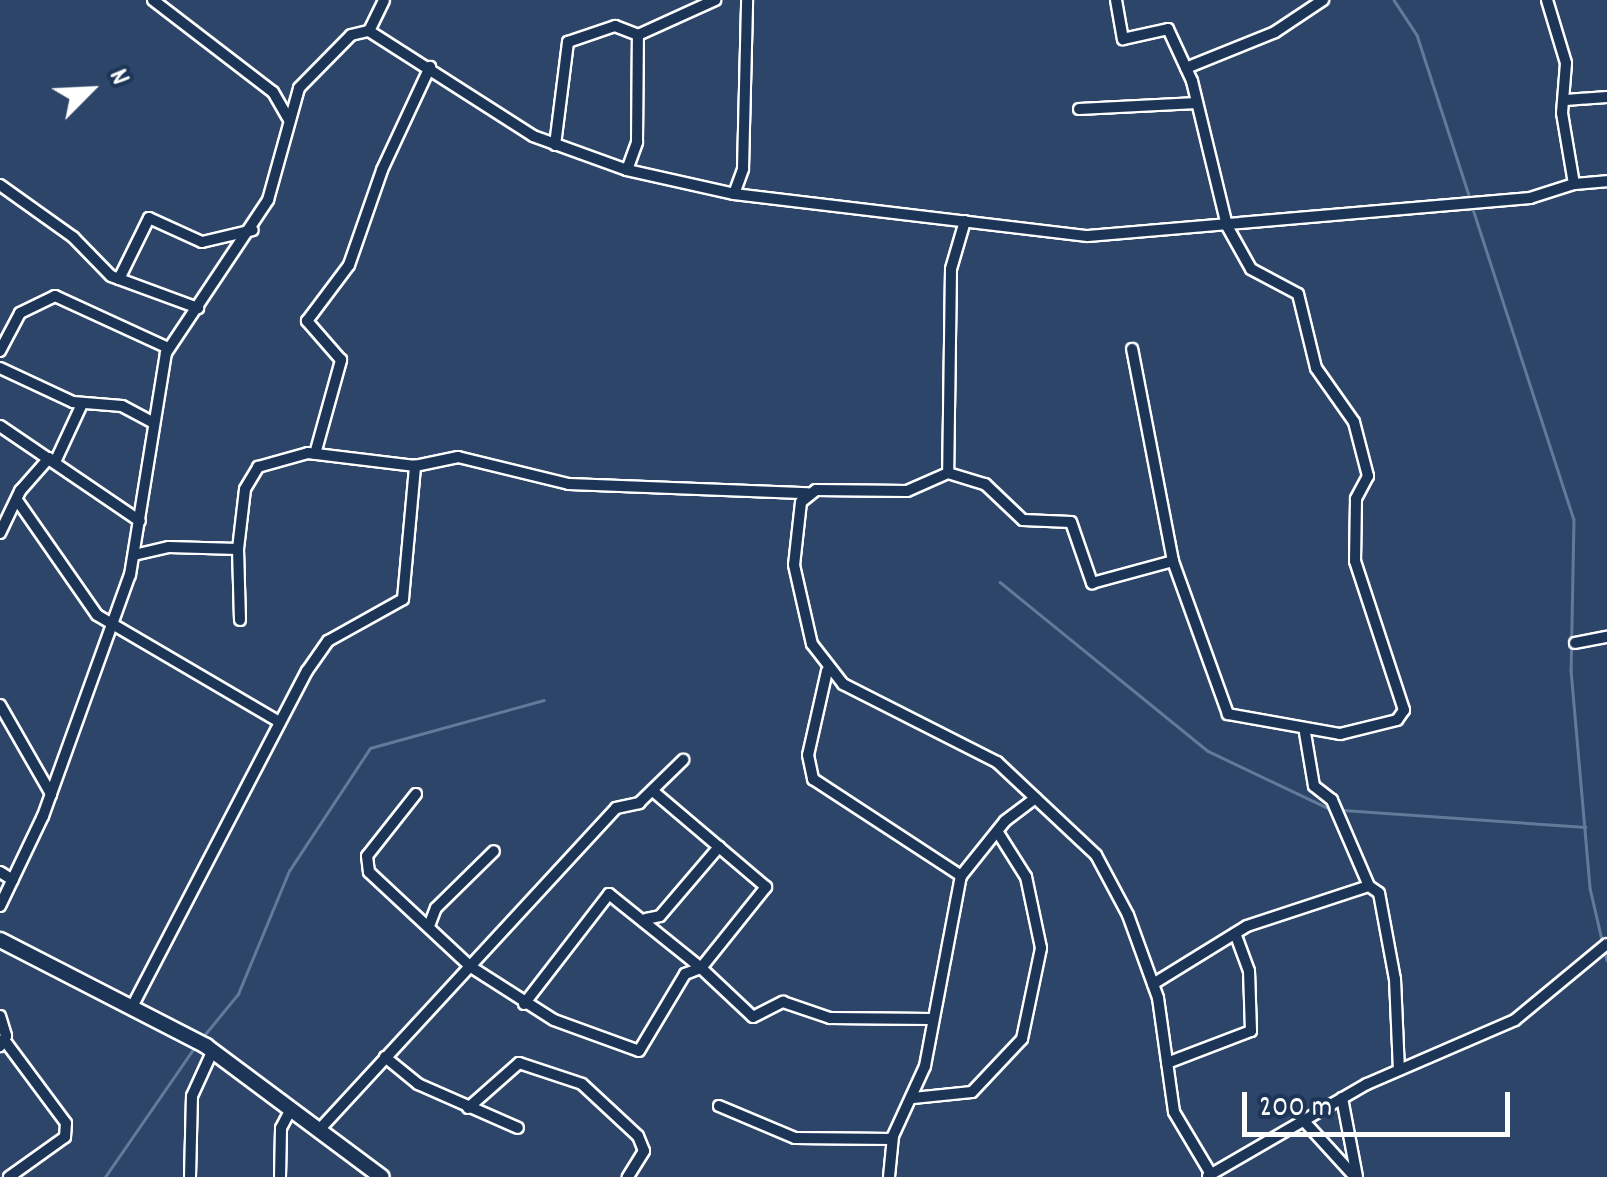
<!DOCTYPE html>
<html>
<head>
<meta charset="utf-8">
<style>
  body { margin:0 }
  #map { position:relative; width:1607px; height:1177px; overflow:hidden; background:#2d4568; font-family:Dekko,sans-serif }
  div>[style] { position:absolute }
  [style*='--x'] { left:calc(var(--x)*1px); top:calc(var(--y)*1px); width:calc(var(--w)*1px); rotate:calc(var(--a)*1deg) }
  .stream>* { height:2.5px; margin:-1.25px; padding:0 1.25px; transform-origin:1.25px; border-radius:1.25px; background:#617b9a }
  .roads { filter:drop-shadow(2px 0 #fff) drop-shadow(-2px 0 #fff) drop-shadow(0 2px #fff) drop-shadow(0 -2px #fff) }
  .street>* { height:10px; margin:-5px; padding:0 5px; transform-origin:5px; border-radius:5px; background:#1d3557 }
  .secondary>* { height:14px; margin:-7px; padding:0 7px; transform-origin:7px; border-radius:7px; background:#1d3557 }
  span { translate:-50% -50%; white-space:nowrap; text-align:center; line-height:1.15; -webkit-text-stroke:8px #1d3557; paint-order:stroke }
  .north { position:absolute; left:40px; top:40px; width:100px; height:100px; -webkit-text-stroke:8px #1d3557; paint-order:stroke; rotate:66deg; font-size:28px; font-weight:700; line-height:40px; text-align:center; color:#fff }
  .north::after { content:''; display:block; margin:auto; width:35px; height:45px; background:#fff; clip-path:polygon(50% 0,100% 100%,50% 72%,0 100%) }
  .scale { position:absolute; left:1242px; top:1092px; width:268px; height:45px; box-sizing:border-box; border:5px solid #fff; border-top:0; padding-left:12px; font-size:30px; line-height:35px; white-space:nowrap; color:#fff; -webkit-text-stroke:8px #1d3557; paint-order:stroke }
</style>
</head>
<body>
<div id="map">
  <div class="stream">
    <div style="--x:1394;--y:0;--w:42;--a:56.7"></div>
    <div style="--x:1417;--y:35;--w:171;--a:72"></div>
    <div style="--x:1472;--y:206;--w:329;--a:72"></div>
    <div style="--x:1574;--y:519;--w:151;--a:91.1"></div>
    <div style="--x:1571;--y:670;--w:219;--a:85"></div>
    <div style="--x:1590;--y:888;--w:57;--a:76.9"></div>
    <div style="--x:1000;--y:582;--w:268;--a:39.1"></div>
    <div style="--x:1208;--y:751;--w:135;--a:25.4"></div>
    <div style="--x:1343;--y:810;--w:243;--a:4"></div>
    <div style="--x:1605;--y:952;--w:8;--a:76"></div>
    <div style="--x:202;--y:1038;--w:57;--a:-50.7"></div>
    <div style="--x:238;--y:994;--w:133;--a:-67.5"></div>
    <div style="--x:289;--y:871;--w:147;--a:-56.6"></div>
    <div style="--x:370;--y:748;--w:180;--a:-15.4"></div>
    <div style="--x:105;--y:1177;--w:157;--a:-55.4"></div>
  </div>
  <div class="roads">
    <div class="street">
      <div style="--x:153;--y:0;--w:151;--a:37.5"></div>
      <div style="--x:273;--y:92;--w:32;--a:60"></div>
      <div style="--x:1116;--y:0;--w:40;--a:80"></div>
      <div style="--x:1123;--y:39;--w:46;--a:-12.5"></div>
      <div style="--x:1168;--y:29;--w:57;--a:65.2"></div>
      <div style="--x:1192;--y:81;--w:149;--a:76.4"></div>
      <div style="--x:1227;--y:226;--w:49;--a:60.8"></div>
      <div style="--x:1251;--y:269;--w:53;--a:28"></div>
      <div style="--x:1298;--y:294;--w:76;--a:76.3"></div>
      <div style="--x:1316;--y:368;--w:66;--a:54.9"></div>
      <div style="--x:1354;--y:422;--w:56;--a:75.5"></div>
      <div style="--x:1368;--y:476;--w:26;--a:118"></div>
      <div style="--x:1356;--y:499;--w:62;--a:90.9"></div>
      <div style="--x:1355;--y:561;--w:157;--a:71.8"></div>
      <div style="--x:1404;--y:710;--w:12;--a:125"></div>
      <div style="--x:1397;--y:720;--w:59;--a:166.2"></div>
      <div style="--x:1340;--y:734;--w:114;--a:-169.9"></div>
      <div style="--x:1228;--y:714;--w:163;--a:-109.8"></div>
      <div style="--x:369;--y:31;--w:34;--a:-64"></div>
      <div style="--x:1186;--y:68;--w:96;--a:-22"></div>
      <div style="--x:1275;--y:32;--w:58;--a:-33.7"></div>
      <div style="--x:1566;--y:100;--w:41;--a:-4.2"></div>
      <div style="--x:1079;--y:109;--w:118;--a:-2.9"></div>
      <div style="--x:555;--y:145;--w:104;--a:-82.8"></div>
      <div style="--x:568;--y:42;--w:50;--a:-18.8"></div>
      <div style="--x:615;--y:26;--w:25;--a:21"></div>
      <div style="--x:638;--y:35;--w:85;--a:-24.4"></div>
      <div style="--x:627;--y:170;--w:30;--a:-70"></div>
      <div style="--x:637;--y:142;--w:107;--a:-89.5"></div>
      <div style="--x:1574;--y:184;--w:33;--a:-5"></div>
      <div style="--x:0;--y:185;--w:90;--a:35.5"></div>
      <div style="--x:73;--y:237;--w:54;--a:45.7"></div>
      <div style="--x:111;--y:276;--w:93;--a:20.2"></div>
      <div style="--x:734;--y:194;--w:27;--a:-70"></div>
      <div style="--x:743;--y:169;--w:169;--a:-88.6"></div>
      <div style="--x:965;--y:221;--w:50;--a:106.3"></div>
      <div style="--x:951;--y:269;--w:204;--a:90.8"></div>
      <div style="--x:948;--y:473;--w:45;--a:156.3"></div>
      <div style="--x:907;--y:491;--w:91;--a:-179.4"></div>
      <div style="--x:816;--y:490;--w:19;--a:141"></div>
      <div style="--x:801;--y:502;--w:63;--a:96.3"></div>
      <div style="--x:794;--y:565;--w:81;--a:77.2"></div>
      <div style="--x:812;--y:644;--w:51;--a:52.2"></div>
      <div style="--x:843;--y:684;--w:173;--a:26.9"></div>
      <div style="--x:997;--y:762;--w:136;--a:43.2"></div>
      <div style="--x:1096;--y:855;--w:68;--a:61.9"></div>
      <div style="--x:1128;--y:915;--w:88;--a:70.1"></div>
      <div style="--x:1158;--y:998;--w:115;--a:82"></div>
      <div style="--x:1174;--y:1112;--w:72;--a:59.2"></div>
      <div style="--x:119;--y:279;--w:68;--a:-63.8"></div>
      <div style="--x:149;--y:218;--w:58;--a:24.4"></div>
      <div style="--x:202;--y:242;--w:52;--a:-13.2"></div>
      <div style="--x:0;--y:351;--w:43;--a:-62.2"></div>
      <div style="--x:20;--y:313;--w:39;--a:-26"></div>
      <div style="--x:55;--y:296;--w:124;--a:24.7"></div>
      <div style="--x:0;--y:368;--w:81;--a:25"></div>
      <div style="--x:73;--y:402;--w:49;--a:4.7"></div>
      <div style="--x:122;--y:406;--w:34;--a:28"></div>
      <div style="--x:0;--y:426;--w:169;--a:34.2"></div>
      <div style="--x:315;--y:454;--w:98;--a:-74.5"></div>
      <div style="--x:341;--y:360;--w:52;--a:-131.1"></div>
      <div style="--x:307;--y:321;--w:70;--a:-53.1"></div>
      <div style="--x:349;--y:265;--w:101;--a:-70.8"></div>
      <div style="--x:382;--y:170;--w:114;--a:-65"></div>
      <div style="--x:56;--y:460;--w:62;--a:-65.1"></div>
      <div style="--x:948;--y:473;--w:39;--a:17"></div>
      <div style="--x:985;--y:484;--w:52;--a:43.5"></div>
      <div style="--x:1023;--y:520;--w:48;--a:2.4"></div>
      <div style="--x:1071;--y:522;--w:65;--a:71"></div>
      <div style="--x:1092;--y:583;--w:84;--a:-15.2"></div>
      <div style="--x:1173;--y:561;--w:216;--a:-100.9"></div>
      <div style="--x:17;--y:500;--w:140;--a:55.2"></div>
      <div style="--x:97;--y:615;--w:210;--a:30.4"></div>
      <div style="--x:0;--y:533;--w:47;--a:-64.5"></div>
      <div style="--x:20;--y:491;--w:44;--a:-48.7"></div>
      <div style="--x:238;--y:549;--w:71;--a:88.4"></div>
      <div style="--x:134;--y:555;--w:36;--a:-13"></div>
      <div style="--x:169;--y:547;--w:69;--a:1.7"></div>
      <div style="--x:238;--y:549;--w:60;--a:-83.3"></div>
      <div style="--x:245;--y:489;--w:26;--a:-59"></div>
      <div style="--x:258;--y:467;--w:52;--a:-15.6"></div>
      <div style="--x:308;--y:453;--w:108;--a:6.9"></div>
      <div style="--x:415;--y:466;--w:44;--a:-11.8"></div>
      <div style="--x:458;--y:457;--w:114;--a:13.7"></div>
      <div style="--x:569;--y:484;--w:239;--a:2.2"></div>
      <div style="--x:1575;--y:643;--w:33;--a:-11"></div>
      <div style="--x:827;--y:671;--w:86;--a:102.7"></div>
      <div style="--x:808;--y:755;--w:25;--a:78"></div>
      <div style="--x:813;--y:779;--w:177;--a:33.2"></div>
      <div style="--x:0;--y:705;--w:103;--a:60.2"></div>
      <div style="--x:416;--y:794;--w:79;--a:128.3"></div>
      <div style="--x:367;--y:856;--w:16;--a:83"></div>
      <div style="--x:369;--y:872;--w:139;--a:43"></div>
      <div style="--x:471;--y:967;--w:98;--a:32.6"></div>
      <div style="--x:554;--y:1020;--w:90;--a:20"></div>
      <div style="--x:639;--y:1051;--w:90;--a:-59.1"></div>
      <div style="--x:685;--y:974;--w:17;--a:-21"></div>
      <div style="--x:701;--y:968;--w:71;--a:43.3"></div>
      <div style="--x:753;--y:1017;--w:34;--a:-27"></div>
      <div style="--x:783;--y:1002;--w:50;--a:18.8"></div>
      <div style="--x:830;--y:1018;--w:101;--a:0.6"></div>
      <div style="--x:0;--y:872;--w:15;--a:32"></div>
      <div style="--x:1369;--y:886;--w:12;--a:35"></div>
      <div style="--x:1379;--y:893;--w:87;--a:79.5"></div>
      <div style="--x:1395;--y:979;--w:90;--a:87.5"></div>
      <div style="--x:0;--y:906;--w:100;--a:-64.5"></div>
      <div style="--x:43;--y:816;--w:256;--a:-70.2"></div>
      <div style="--x:130;--y:575;--w:225;--a:-80.8"></div>
      <div style="--x:166;--y:353;--w:184;--a:-56.3"></div>
      <div style="--x:268;--y:200;--w:116;--a:-74.5"></div>
      <div style="--x:299;--y:88;--w:74;--a:-45.5"></div>
      <div style="--x:351;--y:35;--w:18;--a:-13"></div>
      <div style="--x:369;--y:31;--w:195;--a:32.6"></div>
      <div style="--x:533;--y:136;--w:100;--a:19.9"></div>
      <div style="--x:627;--y:170;--w:110;--a:12.6"></div>
      <div style="--x:734;--y:194;--w:356;--a:6.8"></div>
      <div style="--x:1088;--y:236;--w:444;--a:-4.9"></div>
      <div style="--x:1530;--y:198;--w:46;--a:-17.7"></div>
      <div style="--x:1574;--y:184;--w:72;--a:-99.6"></div>
      <div style="--x:1562;--y:113;--w:50;--a:-85.4"></div>
      <div style="--x:1566;--y:63;--w:66;--a:-106.8"></div>
      <div style="--x:646;--y:919;--w:14;--a:-12"></div>
      <div style="--x:660;--y:916;--w:91;--a:-49.5"></div>
      <div style="--x:429;--y:926;--w:19;--a:-69"></div>
      <div style="--x:436;--y:908;--w:81;--a:-44.5"></div>
      <div style="--x:1153;--y:984;--w:110;--a:-31.7"></div>
      <div style="--x:1247;--y:926;--w:128;--a:-18.2"></div>
      <div style="--x:1369;--y:886;--w:94;--a:-113.3"></div>
      <div style="--x:1332;--y:800;--w:23;--a:-142"></div>
      <div style="--x:1314;--y:786;--w:54;--a:-99.6"></div>
      <div style="--x:134;--y:1003;--w:374;--a:-62.5"></div>
      <div style="--x:307;--y:671;--w:37;--a:-55"></div>
      <div style="--x:328;--y:641;--w:86;--a:-29.2"></div>
      <div style="--x:403;--y:599;--w:134;--a:-84.8"></div>
      <div style="--x:524;--y:1004;--w:139;--a:-52.3"></div>
      <div style="--x:609;--y:894;--w:118;--a:38.8"></div>
      <div style="--x:701;--y:968;--w:104;--a:-51.3"></div>
      <div style="--x:766;--y:887;--w:148;--a:-139.7"></div>
      <div style="--x:0;--y:1016;--w:21;--a:73"></div>
      <div style="--x:6;--y:1036;--w:12;--a:121"></div>
      <div style="--x:5;--y:1041;--w:102;--a:53.4"></div>
      <div style="--x:66;--y:1123;--w:14;--a:94"></div>
      <div style="--x:65;--y:1137;--w:69;--a:144.5"></div>
      <div style="--x:385;--y:1057;--w:43;--a:39.3"></div>
      <div style="--x:418;--y:1084;--w:109;--a:23.7"></div>
      <div style="--x:1167;--y:1063;--w:90;--a:-20.9"></div>
      <div style="--x:1251;--y:1031;--w:60;--a:-91.9"></div>
      <div style="--x:1249;--y:971;--w:40;--a:-110.2"></div>
      <div style="--x:913;--y:1098;--w:59;--a:-5.8"></div>
      <div style="--x:972;--y:1092;--w:73;--a:-46.7"></div>
      <div style="--x:1022;--y:1039;--w:93;--a:-78.2"></div>
      <div style="--x:1041;--y:948;--w:73;--a:-101.9"></div>
      <div style="--x:1026;--y:877;--w:54;--a:-122.2"></div>
      <div style="--x:1342;--y:1098;--w:80;--a:79.2"></div>
      <div style="--x:719;--y:1106;--w:82;--a:22.8"></div>
      <div style="--x:795;--y:1138;--w:97;--a:0.6"></div>
      <div style="--x:468;--y:1108;--w:68;--a:-41.4"></div>
      <div style="--x:519;--y:1063;--w:66;--a:18.4"></div>
      <div style="--x:582;--y:1084;--w:76;--a:42.9"></div>
      <div style="--x:638;--y:1136;--w:16;--a:68"></div>
      <div style="--x:644;--y:1151;--w:31;--a:122"></div>
      <div style="--x:1303;--y:1120;--w:77;--a:47.6"></div>
      <div style="--x:319;--y:1130;--w:438;--a:-47.3"></div>
      <div style="--x:616;--y:808;--w:24;--a:-12"></div>
      <div style="--x:639;--y:803;--w:62;--a:-44.3"></div>
      <div style="--x:1208;--y:1176;--w:184;--a:-30.1"></div>
      <div style="--x:1367;--y:1084;--w:161;--a:-23.4"></div>
      <div style="--x:1515;--y:1020;--w:119;--a:-39.6"></div>
      <div style="--x:190;--y:1177;--w:81;--a:-88.6"></div>
      <div style="--x:192;--y:1096;--w:51;--a:-65.5"></div>
      <div style="--x:280;--y:1177;--w:49;--a:-88.8"></div>
      <div style="--x:281;--y:1128;--w:21;--a:-62"></div>
      <div style="--x:889;--y:1177;--w:41;--a:-84.4"></div>
      <div style="--x:893;--y:1136;--w:77;--a:-65.4"></div>
      <div style="--x:925;--y:1066;--w:193;--a:-79.3"></div>
      <div style="--x:961;--y:876;--w:70;--a:-51.3"></div>
      <div style="--x:1005;--y:821;--w:38;--a:-37"></div>
    </div>
    <div class="secondary">
      <div style="--x:0;--y:940;--w:232;--a:27.2"></div>
      <div style="--x:206;--y:1046;--w:219;--a:36.7"></div>
    </div>
  </div>
  <div class="north">N</div>
  <div class="scale">200 m</div>
</div>
</body>
</html>
